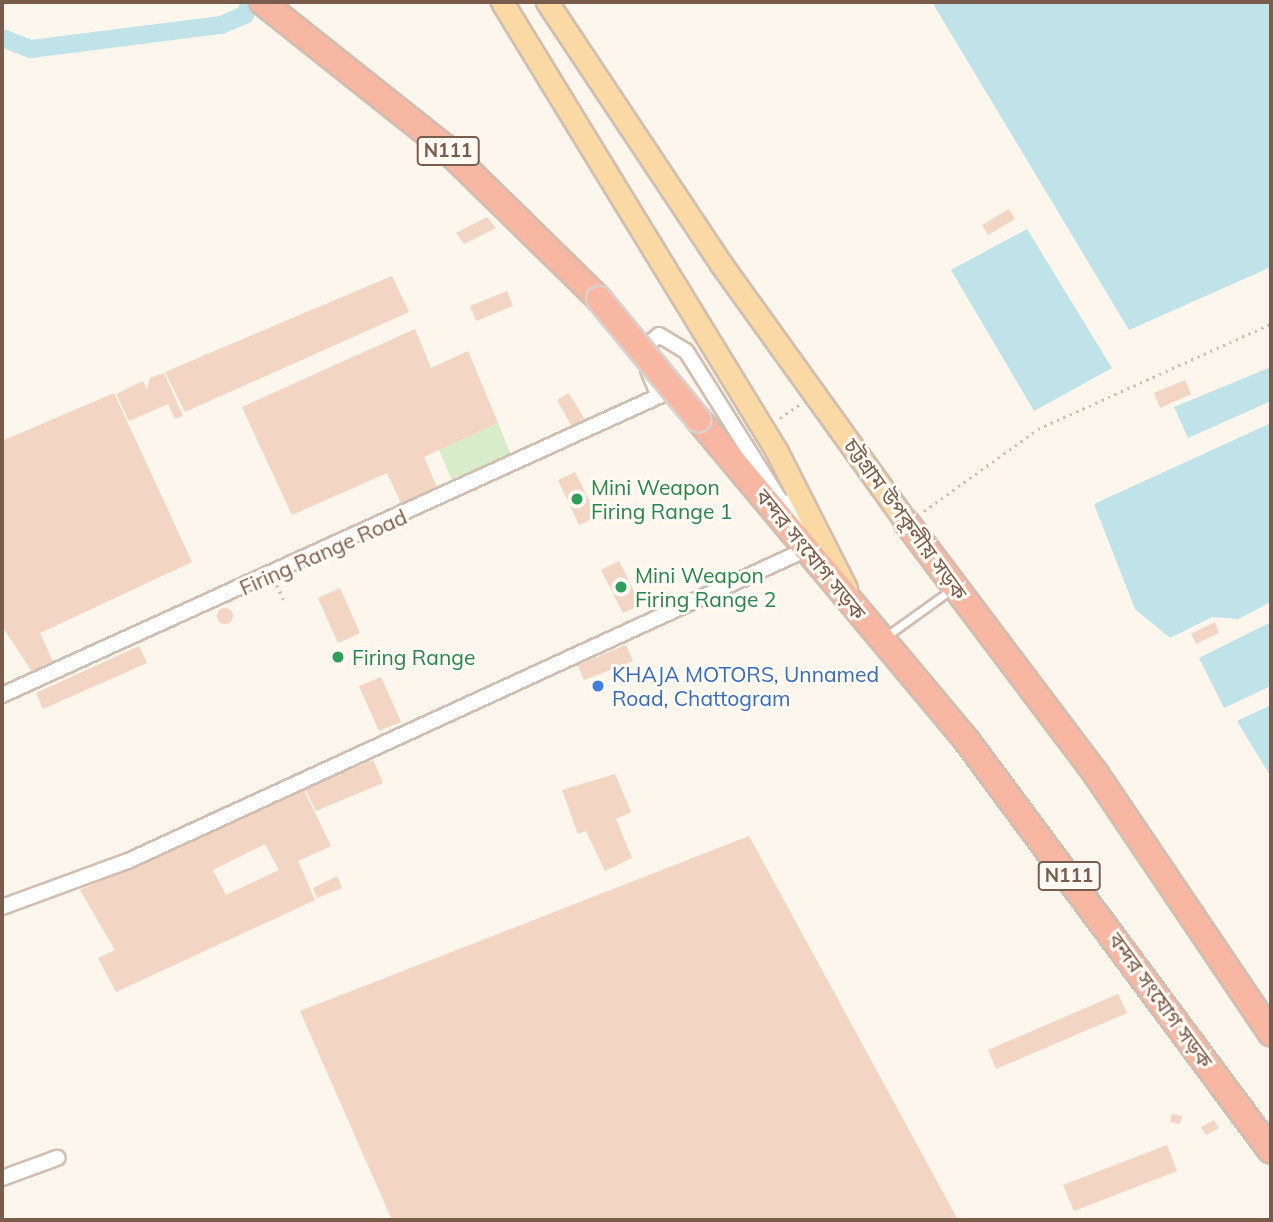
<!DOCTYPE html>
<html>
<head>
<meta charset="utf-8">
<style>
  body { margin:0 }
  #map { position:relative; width:1273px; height:1222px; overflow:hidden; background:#fdf6ec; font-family:Mulish,"Noto Sans Bengali",sans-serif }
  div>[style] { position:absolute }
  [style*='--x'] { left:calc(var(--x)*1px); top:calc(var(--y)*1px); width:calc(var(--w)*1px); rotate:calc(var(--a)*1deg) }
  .green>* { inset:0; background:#d8ecc9 }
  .water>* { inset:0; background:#bfe3e8 }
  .canal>* { height:18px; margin:-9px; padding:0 9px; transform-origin:9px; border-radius:9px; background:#bfe3e8 }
  .building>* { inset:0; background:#f3d5c3 }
  .round { border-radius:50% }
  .path>* { height:2.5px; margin-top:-1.25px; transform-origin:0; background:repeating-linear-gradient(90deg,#d9b8a5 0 2px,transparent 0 7px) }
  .roads { filter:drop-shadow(2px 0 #d1beb0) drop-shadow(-2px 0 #d1beb0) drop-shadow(0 2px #d1beb0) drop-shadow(0 -2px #d1beb0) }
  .lane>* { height:7px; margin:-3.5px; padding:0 3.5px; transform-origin:3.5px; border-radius:3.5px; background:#fff }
  .street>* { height:14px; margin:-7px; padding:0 7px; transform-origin:7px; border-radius:7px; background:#fff }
  .primary>* { height:21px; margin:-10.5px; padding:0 10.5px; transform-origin:10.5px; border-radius:10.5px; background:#fbd9a5 }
  .highway>* { height:24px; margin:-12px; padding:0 12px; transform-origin:12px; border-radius:12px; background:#f7b7a3 }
  .bridges { filter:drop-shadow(2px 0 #dad1cd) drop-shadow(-2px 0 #dad1cd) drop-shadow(0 2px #dad1cd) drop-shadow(0 -2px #dad1cd) }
  .highway-bridge>* { height:24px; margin:-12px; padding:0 12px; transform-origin:12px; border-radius:12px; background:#f7b7a3 }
  .dots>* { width:19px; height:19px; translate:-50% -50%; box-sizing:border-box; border:4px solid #fffaf3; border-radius:50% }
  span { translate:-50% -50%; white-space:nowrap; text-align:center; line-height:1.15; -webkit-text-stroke:6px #fffaf3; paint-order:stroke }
  .shield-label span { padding:2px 5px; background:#fffaf3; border:2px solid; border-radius:5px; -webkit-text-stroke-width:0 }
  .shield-label { font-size:19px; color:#7a5c4d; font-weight:700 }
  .leisure-label { font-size:21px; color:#27864d }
  .left { translate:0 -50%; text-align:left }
  .street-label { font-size:21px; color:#7a5c4d }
  .shop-label { font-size:21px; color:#366cbe }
  .frame { position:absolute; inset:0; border:4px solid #7a5c4d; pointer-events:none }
</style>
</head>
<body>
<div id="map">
  <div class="green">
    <div style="clip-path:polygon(498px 423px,511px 455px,453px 483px,439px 450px)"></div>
  </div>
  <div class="water">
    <div style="clip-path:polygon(932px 2px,1271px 2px,1271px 267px,1129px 330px)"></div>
    <div style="clip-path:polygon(1027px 229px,1112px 368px,1034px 411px,951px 270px)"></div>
    <div style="clip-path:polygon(1271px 367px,1271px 401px,1188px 438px,1174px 407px)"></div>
    <div style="clip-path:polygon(1271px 423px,1271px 602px,1238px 619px,1212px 617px,1170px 638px,1135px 609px,1094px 504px)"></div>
    <div style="clip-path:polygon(1271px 622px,1271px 686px,1224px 708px,1199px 658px)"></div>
    <div style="clip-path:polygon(1271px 705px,1271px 777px,1237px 721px)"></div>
  </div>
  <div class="canal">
    <div style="--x:2;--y:38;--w:31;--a:21"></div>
    <div style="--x:31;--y:49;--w:192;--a:-7.2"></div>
    <div style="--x:221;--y:25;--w:26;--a:-23"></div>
    <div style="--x:245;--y:15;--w:14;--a:-69"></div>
  </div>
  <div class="building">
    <div style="clip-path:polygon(1009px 209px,1015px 219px,988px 235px,982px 225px)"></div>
    <div style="clip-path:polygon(487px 217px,496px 228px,464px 244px,456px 233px)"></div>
    <div style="clip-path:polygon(392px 276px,409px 312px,185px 412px,165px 372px)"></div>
    <div style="clip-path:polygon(507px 291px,513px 306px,476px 321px,470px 306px)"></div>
    <div style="clip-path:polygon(415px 329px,431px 368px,468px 351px,498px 423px,424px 457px,438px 490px,403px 507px,387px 473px,292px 515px,242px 407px)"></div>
    <div style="clip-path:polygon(164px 373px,183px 416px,175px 419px,168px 404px,129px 421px,116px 394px,143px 381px,147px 390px,150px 378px)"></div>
    <div style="clip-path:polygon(1185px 380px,1191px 394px,1160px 408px,1154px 393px)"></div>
    <div style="clip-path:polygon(114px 393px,192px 562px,40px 633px,54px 664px,33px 673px,2px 626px,2px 441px)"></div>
    <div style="clip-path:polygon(569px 393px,585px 420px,572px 427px,557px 400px)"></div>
    <div style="clip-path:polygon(575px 472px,597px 517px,579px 525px,558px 480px)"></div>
    <div style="clip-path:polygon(619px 561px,641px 605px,623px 613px,601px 570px)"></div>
    <div style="clip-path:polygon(340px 588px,360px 633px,338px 643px,318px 598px)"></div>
    <div class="round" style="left:217px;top:608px;width:16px;height:16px"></div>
    <div style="clip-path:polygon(1215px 622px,1219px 633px,1196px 644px,1191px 634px)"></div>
    <div style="clip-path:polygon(626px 645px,633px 661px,584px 680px,578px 665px)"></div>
    <div style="clip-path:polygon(139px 646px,147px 663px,43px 709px,36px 693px)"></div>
    <div style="clip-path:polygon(381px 677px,401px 722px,379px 731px,359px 686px)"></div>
    <div style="clip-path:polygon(373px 760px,383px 783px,316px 811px,305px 789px)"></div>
    <div style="clip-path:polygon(615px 774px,631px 812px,616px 819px,632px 858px,605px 871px,586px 831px,578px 834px,562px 790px)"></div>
    <div style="clip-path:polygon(evenodd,304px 790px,331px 846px,298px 861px,315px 900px,116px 992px,98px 958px,115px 950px,80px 890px,304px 790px,265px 844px,279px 870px,226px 895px,213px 870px,265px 844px)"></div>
    <div style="clip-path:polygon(749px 836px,958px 1220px,392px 1220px,300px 1011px)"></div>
    <div style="clip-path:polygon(337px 876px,342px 888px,317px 898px,313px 888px)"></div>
    <div style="clip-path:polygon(1118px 994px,1127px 1013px,996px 1069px,988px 1050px)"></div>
    <div style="clip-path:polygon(1172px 1114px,1182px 1116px,1180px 1124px,1170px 1122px)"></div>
    <div style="clip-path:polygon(1214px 1120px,1219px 1128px,1206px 1135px,1201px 1127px)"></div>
    <div style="clip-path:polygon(1167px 1145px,1177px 1171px,1074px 1211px,1063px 1185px)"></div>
  </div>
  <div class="path">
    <div style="--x:780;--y:418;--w:24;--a:-35"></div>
    <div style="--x:924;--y:511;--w:140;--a:-35.7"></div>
    <div style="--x:1038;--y:429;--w:256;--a:-24.3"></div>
    <div style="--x:277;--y:585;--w:17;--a:66"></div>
  </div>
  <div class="roads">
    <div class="lane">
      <div style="--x:885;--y:637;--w:82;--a:-35.6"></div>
    </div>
    <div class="street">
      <div style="--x:637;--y:353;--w:28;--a:-39"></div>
      <div style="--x:659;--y:335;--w:31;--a:31"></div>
      <div style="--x:686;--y:351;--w:182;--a:57.8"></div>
      <div style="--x:783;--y:505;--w:12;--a:-24"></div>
      <div style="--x:794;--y:500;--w:15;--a:-90"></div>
      <div style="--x:783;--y:505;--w:40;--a:40"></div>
      <div style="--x:2;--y:695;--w:722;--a:-24.47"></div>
      <div style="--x:659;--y:396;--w:28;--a:-113"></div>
      <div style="--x:2;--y:907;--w:134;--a:-20.1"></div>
      <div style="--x:128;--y:861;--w:745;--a:-24.67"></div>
      <div style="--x:2;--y:1178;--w:59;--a:-20"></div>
    </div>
    <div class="primary">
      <div style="--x:502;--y:2;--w:525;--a:58.55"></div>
      <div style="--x:776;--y:450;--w:155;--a:63.1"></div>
      <div style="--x:547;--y:2;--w:315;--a:56.4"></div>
      <div style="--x:721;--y:264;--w:319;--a:54.3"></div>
    </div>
    <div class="highway">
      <div style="--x:262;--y:2;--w:233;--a:38.5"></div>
      <div style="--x:444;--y:147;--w:217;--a:44.4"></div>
      <div style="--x:698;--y:419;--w:420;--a:50.1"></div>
      <div style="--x:967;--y:741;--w:510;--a:53.44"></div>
      <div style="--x:907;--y:523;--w:314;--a:53"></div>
      <div style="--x:1096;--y:774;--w:313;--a:56"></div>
    </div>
  </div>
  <div class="bridges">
    <div class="highway-bridge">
      <div style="--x:599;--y:299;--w:156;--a:50.5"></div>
    </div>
  </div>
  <div class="dots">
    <div style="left:577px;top:499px;background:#2e9e5b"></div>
    <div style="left:621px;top:587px;background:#2e9e5b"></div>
    <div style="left:338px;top:657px;background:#2e9e5b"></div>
    <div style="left:598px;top:686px;background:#3f7fe0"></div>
  </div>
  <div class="shield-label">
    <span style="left:448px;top:151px">N111</span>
    <span style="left:1069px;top:876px">N111</span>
  </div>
  <div class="leisure-label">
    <span class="left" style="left:591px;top:499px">Mini Weapon<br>Firing Range 1</span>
    <span class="left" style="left:635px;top:587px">Mini Weapon<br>Firing Range 2</span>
    <span class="left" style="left:352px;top:657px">Firing Range</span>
  </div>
  <div class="street-label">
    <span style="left:906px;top:519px;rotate:54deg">চট্টগ্রাম উপকূলীয় সড়ক</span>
    <span style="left:323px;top:552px;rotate:-24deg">Firing Range Road</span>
    <span style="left:811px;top:554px;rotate:51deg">বন্দর সংযোগ সড়ক</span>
    <span style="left:1161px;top:1000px;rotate:54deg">বন্দর সংযোগ সড়ক</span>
  </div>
  <div class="shop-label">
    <span class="left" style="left:612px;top:686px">KHAJA MOTORS, Unnamed<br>Road, Chattogram</span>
  </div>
  <div class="frame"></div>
</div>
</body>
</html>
